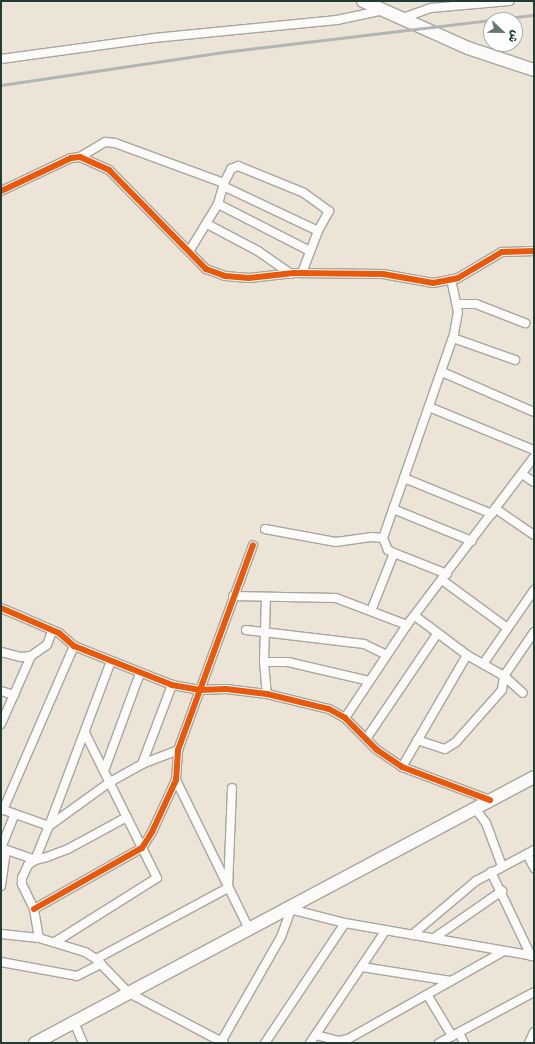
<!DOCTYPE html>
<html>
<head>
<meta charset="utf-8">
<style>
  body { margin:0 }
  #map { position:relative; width:535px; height:1044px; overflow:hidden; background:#ece4d7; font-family:"Comic Neue","Playpen Sans Arabic",sans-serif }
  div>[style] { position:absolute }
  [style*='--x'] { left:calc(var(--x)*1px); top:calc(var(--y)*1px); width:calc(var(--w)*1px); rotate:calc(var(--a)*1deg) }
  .roads { filter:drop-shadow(1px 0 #a7a69e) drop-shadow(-1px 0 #a7a69e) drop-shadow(0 1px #a7a69e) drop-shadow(0 -1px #a7a69e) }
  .street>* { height:8px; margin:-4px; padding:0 4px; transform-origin:4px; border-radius:4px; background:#fcfbf9 }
  .secondary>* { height:12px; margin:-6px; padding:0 6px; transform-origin:6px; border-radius:6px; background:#fcfbf9 }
  .rail>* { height:2.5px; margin:-1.25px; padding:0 1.25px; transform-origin:1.25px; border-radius:1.25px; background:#b3b5b2 }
  .cycleway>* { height:6px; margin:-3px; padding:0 3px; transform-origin:3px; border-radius:3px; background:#e8590c }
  span { translate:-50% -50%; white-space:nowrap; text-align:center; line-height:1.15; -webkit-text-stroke:3px #fff; paint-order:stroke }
  .frame { position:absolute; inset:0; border:2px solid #1f3d34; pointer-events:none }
  .north { position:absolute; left:483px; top:12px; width:40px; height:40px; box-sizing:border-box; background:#fff; border:1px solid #a5b1ae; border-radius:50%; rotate:112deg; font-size:11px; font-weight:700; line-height:16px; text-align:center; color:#1f3d34 }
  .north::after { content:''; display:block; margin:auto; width:14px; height:18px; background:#67776d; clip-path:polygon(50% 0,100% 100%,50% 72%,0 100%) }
</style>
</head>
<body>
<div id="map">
  <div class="roads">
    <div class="street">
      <div style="--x:403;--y:18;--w:30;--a:-20"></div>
      <div style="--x:431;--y:8;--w:79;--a:-5.1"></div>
      <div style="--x:1;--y:59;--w:154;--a:-7.8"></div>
      <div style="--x:154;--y:38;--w:184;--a:-5.6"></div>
      <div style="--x:337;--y:20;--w:48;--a:-12"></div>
      <div style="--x:80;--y:157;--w:29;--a:-31"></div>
      <div style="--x:105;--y:142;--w:10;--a:6"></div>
      <div style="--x:115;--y:143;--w:116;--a:20.2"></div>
      <div style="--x:224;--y:183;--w:22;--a:106"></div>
      <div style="--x:218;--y:204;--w:54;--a:121.3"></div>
      <div style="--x:224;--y:183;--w:16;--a:-63"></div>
      <div style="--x:231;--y:169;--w:8;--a:-23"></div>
      <div style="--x:238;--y:166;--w:71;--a:22.2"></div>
      <div style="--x:304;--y:193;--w:31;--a:36"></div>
      <div style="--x:329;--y:211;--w:23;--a:119"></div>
      <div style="--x:318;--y:231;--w:45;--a:110.9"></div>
      <div style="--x:223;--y:186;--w:105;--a:25.3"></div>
      <div style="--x:1;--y:191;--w:77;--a:-25.2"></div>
      <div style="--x:71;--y:158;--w:9;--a:-6"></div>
      <div style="--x:80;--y:157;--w:32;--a:24"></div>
      <div style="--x:109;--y:170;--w:139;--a:45.6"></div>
      <div style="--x:206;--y:269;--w:20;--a:20"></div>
      <div style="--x:225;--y:276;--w:24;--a:5"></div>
      <div style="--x:249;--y:278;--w:45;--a:-6.3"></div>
      <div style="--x:294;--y:273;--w:89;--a:0.6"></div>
      <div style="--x:383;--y:274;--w:51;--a:10.2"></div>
      <div style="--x:433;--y:283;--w:25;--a:-11"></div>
      <div style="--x:458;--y:278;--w:51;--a:-30.6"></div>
      <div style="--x:502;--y:252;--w:32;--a:-2"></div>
      <div style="--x:218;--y:204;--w:103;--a:27.1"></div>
      <div style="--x:207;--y:224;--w:58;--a:27.9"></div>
      <div style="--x:258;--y:251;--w:40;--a:34.9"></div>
      <div style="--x:457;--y:304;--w:19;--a:0"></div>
      <div style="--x:476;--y:304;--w:53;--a:21.2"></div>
      <div style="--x:453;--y:338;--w:66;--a:19.5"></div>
      <div style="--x:442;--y:372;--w:100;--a:23.5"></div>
      <div style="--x:429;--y:407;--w:113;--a:22.3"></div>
      <div style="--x:522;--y:474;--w:14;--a:34"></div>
      <div style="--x:404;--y:478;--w:95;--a:22.2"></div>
      <div style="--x:393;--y:509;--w:85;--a:22.1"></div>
      <div style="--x:496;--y:509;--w:46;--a:34.4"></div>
      <div style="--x:265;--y:529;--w:72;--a:10.4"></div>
      <div style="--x:336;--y:542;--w:35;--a:-8"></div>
      <div style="--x:371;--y:537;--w:12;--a:5"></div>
      <div style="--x:447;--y:574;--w:57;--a:-158.4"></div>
      <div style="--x:394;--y:553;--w:7;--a:-153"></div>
      <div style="--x:388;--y:550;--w:13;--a:-113"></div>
      <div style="--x:383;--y:538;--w:216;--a:-70.8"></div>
      <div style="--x:454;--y:334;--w:22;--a:-80"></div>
      <div style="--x:458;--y:312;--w:33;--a:-102"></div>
      <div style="--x:442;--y:580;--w:79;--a:36.3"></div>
      <div style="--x:233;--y:596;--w:103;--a:1.1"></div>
      <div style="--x:336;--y:598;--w:76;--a:20.8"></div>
      <div style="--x:266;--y:597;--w:65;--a:91.8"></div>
      <div style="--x:264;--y:662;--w:32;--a:85"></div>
      <div style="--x:1;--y:608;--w:63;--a:23.3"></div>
      <div style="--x:59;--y:633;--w:20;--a:41"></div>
      <div style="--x:74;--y:646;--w:105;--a:21.7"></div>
      <div style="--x:172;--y:685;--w:27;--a:10"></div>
      <div style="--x:199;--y:690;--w:27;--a:-2"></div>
      <div style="--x:226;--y:689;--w:41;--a:7"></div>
      <div style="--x:267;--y:694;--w:64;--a:13.6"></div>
      <div style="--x:329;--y:709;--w:18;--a:29"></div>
      <div style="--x:345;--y:718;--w:45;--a:45"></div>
      <div style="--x:377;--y:750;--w:30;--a:34"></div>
      <div style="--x:402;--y:767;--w:94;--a:20.6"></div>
      <div style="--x:371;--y:611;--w:62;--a:-68.4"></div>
      <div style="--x:415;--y:616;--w:65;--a:36.9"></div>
      <div style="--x:467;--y:655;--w:43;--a:29.6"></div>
      <div style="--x:504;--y:676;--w:25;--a:42"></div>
      <div style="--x:246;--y:630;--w:119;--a:6.8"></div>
      <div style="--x:364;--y:644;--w:25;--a:26"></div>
      <div style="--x:1;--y:652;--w:21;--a:14"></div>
      <div style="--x:21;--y:657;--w:10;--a:-6"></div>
      <div style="--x:31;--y:656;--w:19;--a:-35"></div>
      <div style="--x:47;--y:645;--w:15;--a:-70"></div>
      <div style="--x:264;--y:662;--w:24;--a:0"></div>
      <div style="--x:288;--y:662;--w:83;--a:13.2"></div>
      <div style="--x:483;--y:664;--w:90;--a:-55.4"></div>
      <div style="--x:1;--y:691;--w:14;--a:17"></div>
      <div style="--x:345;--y:718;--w:112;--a:-56.3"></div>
      <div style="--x:407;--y:625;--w:211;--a:-52.9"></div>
      <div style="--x:1;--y:724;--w:74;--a:-66.2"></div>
      <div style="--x:366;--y:739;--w:127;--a:-55.9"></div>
      <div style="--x:417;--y:740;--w:29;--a:18"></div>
      <div style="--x:445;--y:749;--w:13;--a:-32"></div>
      <div style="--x:456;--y:742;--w:69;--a:-48.5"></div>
      <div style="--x:502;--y:690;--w:14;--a:-82"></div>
      <div style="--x:504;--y:676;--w:53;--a:-55.7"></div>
      <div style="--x:142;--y:764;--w:85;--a:-69.2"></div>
      <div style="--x:402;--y:767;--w:129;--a:-59.9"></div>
      <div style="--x:104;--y:771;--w:104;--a:-69.8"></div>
      <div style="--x:176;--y:780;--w:164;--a:63.9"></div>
      <div style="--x:475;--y:808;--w:19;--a:54"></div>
      <div style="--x:486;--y:823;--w:46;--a:69.6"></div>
      <div style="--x:1;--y:809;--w:51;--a:19.5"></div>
      <div style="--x:49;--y:826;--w:75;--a:-35.8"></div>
      <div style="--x:110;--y:782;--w:37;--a:-29"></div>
      <div style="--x:142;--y:764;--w:39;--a:-21"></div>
      <div style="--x:3;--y:810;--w:179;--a:-66.6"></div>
      <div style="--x:1;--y:848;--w:36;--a:19"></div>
      <div style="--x:35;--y:860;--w:12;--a:-14"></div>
      <div style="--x:47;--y:857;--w:22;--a:-21"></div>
      <div style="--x:68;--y:849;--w:67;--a:-28.5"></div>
      <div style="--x:1;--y:848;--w:35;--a:-68"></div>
      <div style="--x:527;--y:854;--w:16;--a:63"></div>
      <div style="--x:491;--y:872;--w:93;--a:64.5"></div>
      <div style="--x:1;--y:886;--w:36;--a:-82"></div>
      <div style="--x:286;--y:908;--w:61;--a:14.3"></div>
      <div style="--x:345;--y:923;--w:192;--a:9.9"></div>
      <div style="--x:34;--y:909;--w:124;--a:-29.5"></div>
      <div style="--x:142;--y:848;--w:19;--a:-58"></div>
      <div style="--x:152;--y:832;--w:57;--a:-65.2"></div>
      <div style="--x:176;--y:780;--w:30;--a:-86"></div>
      <div style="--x:178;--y:750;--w:218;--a:-69.9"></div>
      <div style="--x:1;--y:934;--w:38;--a:6"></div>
      <div style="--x:39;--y:938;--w:48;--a:16.9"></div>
      <div style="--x:85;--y:952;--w:13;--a:32"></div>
      <div style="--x:96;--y:959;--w:47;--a:45.9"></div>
      <div style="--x:129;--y:993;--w:107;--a:27.8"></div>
      <div style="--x:412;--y:935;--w:84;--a:-40.2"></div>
      <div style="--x:476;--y:881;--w:66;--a:-28.1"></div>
      <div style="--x:39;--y:938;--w:29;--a:-100"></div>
      <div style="--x:34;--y:909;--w:28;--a:-116"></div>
      <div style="--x:22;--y:884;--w:6;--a:-90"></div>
      <div style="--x:22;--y:878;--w:14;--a:-65"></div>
      <div style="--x:28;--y:865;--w:9;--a:-36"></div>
      <div style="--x:35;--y:860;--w:37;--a:-68"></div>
      <div style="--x:49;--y:826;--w:176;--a:-69.4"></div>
      <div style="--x:434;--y:938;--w:83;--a:-34.7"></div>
      <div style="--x:55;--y:942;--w:120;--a:-32.1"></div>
      <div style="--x:157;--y:878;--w:162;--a:-116.4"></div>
      <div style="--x:96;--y:959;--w:150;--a:-28.3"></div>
      <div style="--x:228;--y:888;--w:100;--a:-87.7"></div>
      <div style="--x:1;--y:962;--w:77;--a:10.4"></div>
      <div style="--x:77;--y:976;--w:27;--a:-27"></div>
      <div style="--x:362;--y:967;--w:90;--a:8.9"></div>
      <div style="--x:428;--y:996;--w:47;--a:59"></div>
      <div style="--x:74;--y:1022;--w:23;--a:67"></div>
      <div style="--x:459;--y:1033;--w:11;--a:63"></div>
      <div style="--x:316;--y:1035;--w:24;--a:15"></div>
      <div style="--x:339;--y:1041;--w:9;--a:-13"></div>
      <div style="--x:348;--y:1039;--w:179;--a:-29.4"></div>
      <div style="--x:221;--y:1042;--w:121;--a:-60.3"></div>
      <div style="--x:281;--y:937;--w:30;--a:-70"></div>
      <div style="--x:265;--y:1043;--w:144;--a:-56.3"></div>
      <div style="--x:310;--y:1043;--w:136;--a:-56.1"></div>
      <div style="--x:439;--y:1043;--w:108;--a:-28.2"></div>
      <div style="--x:529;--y:1043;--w:12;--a:-66"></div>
    </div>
    <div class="secondary">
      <div style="--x:363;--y:1;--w:115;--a:24.1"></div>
      <div style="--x:468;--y:48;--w:70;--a:18.4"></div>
      <div style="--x:35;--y:1043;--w:565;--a:-28.06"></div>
    </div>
  </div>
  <div class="rail">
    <div style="--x:1;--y:85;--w:232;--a:-8.4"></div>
    <div style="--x:231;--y:51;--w:305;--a:-6.8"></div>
  </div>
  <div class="cycleway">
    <div style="--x:1;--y:191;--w:77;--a:-25.2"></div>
    <div style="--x:71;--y:158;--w:9;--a:-6"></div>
    <div style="--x:80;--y:157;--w:32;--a:24"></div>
    <div style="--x:109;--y:170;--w:139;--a:45.6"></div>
    <div style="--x:206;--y:269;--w:20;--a:20"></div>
    <div style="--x:225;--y:276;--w:24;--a:5"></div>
    <div style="--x:249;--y:278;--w:45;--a:-6.3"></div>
    <div style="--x:294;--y:273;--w:89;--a:0.6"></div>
    <div style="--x:383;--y:274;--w:51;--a:10.2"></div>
    <div style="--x:433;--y:283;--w:25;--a:-11"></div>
    <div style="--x:458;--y:278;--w:51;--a:-30.6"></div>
    <div style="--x:502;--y:252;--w:32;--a:-2"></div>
    <div style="--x:1;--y:608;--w:63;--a:23.3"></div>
    <div style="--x:59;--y:633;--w:20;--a:41"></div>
    <div style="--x:74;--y:646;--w:105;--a:21.7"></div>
    <div style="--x:172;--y:685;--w:27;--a:10"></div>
    <div style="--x:199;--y:690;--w:27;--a:-2"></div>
    <div style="--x:226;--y:689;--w:41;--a:7"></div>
    <div style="--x:267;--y:694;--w:64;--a:13.6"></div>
    <div style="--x:329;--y:709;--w:18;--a:29"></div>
    <div style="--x:345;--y:718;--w:45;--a:45"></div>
    <div style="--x:377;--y:750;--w:30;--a:34"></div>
    <div style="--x:402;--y:767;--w:94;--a:20.6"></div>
    <div style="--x:34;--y:909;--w:124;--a:-29.5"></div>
    <div style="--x:142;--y:848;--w:19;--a:-58"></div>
    <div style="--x:152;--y:832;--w:57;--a:-65.2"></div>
    <div style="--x:176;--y:780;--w:30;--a:-86"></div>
    <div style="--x:178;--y:750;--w:218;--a:-69.9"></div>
  </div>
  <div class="frame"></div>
  <div class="north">ش</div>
</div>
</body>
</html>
